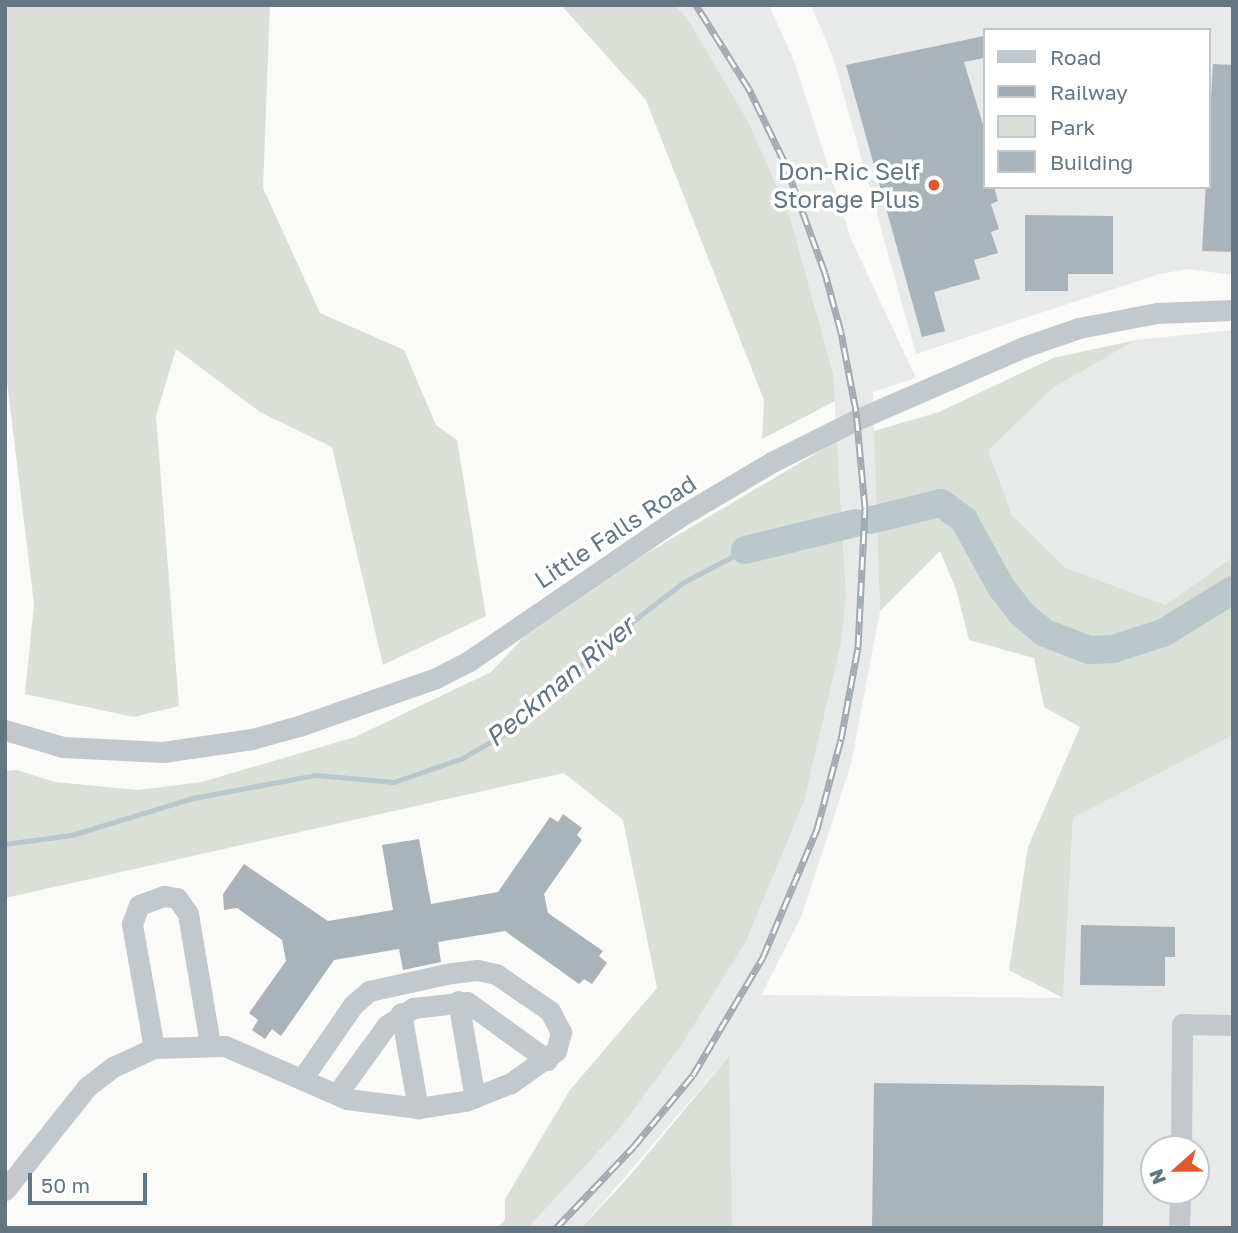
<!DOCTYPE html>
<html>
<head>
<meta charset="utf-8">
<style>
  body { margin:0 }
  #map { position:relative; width:1238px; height:1233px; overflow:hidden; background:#fafaf8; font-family:"Golos Text",sans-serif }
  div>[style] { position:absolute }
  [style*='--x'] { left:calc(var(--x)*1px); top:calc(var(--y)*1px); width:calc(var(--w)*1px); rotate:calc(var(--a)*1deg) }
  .built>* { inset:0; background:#e8e9e9 }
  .green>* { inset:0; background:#dadfd7 }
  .stream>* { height:4.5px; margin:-2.25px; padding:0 2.25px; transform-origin:2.25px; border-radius:2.25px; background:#bbc7cb }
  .river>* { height:28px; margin:-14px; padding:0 14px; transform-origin:14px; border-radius:14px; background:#bbc7cb }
  .building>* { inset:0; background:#aab3b9 }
  .minor>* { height:21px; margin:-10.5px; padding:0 10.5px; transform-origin:10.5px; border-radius:10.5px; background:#c3c8cc }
  .rail>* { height:7px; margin-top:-3.5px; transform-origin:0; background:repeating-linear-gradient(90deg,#fff 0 13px,#a2aab0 0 26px); box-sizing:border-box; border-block:2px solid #a2aab0 }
  .dots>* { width:19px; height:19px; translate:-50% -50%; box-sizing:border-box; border:4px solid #fff; border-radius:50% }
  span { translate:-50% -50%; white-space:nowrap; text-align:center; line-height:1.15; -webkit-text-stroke:7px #fff; paint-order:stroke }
  .poi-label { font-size:24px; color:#657683 }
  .right { translate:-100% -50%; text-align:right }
  .street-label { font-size:24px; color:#657683 }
  .water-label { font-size:26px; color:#60757c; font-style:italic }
  .frame { position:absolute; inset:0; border:7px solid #657683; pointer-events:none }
  .legend { position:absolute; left:983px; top:28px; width:228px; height:161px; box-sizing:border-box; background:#fff; border:2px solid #c1c8cd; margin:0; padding:9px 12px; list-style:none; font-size:21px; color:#657683 }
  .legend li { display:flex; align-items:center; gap:14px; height:35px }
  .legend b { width:35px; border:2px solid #c1c8cd }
  .north { position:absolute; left:1140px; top:1135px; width:70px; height:70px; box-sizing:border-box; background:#fff; border:2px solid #c1c8cd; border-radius:50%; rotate:249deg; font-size:19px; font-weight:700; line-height:28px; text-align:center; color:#657683 }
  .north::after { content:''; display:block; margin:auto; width:24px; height:32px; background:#e4572e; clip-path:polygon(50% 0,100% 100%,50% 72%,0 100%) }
  .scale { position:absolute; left:28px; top:1173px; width:119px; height:32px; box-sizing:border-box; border:4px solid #657683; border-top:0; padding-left:9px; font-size:21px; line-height:24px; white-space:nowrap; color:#657683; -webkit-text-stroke:5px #fff; paint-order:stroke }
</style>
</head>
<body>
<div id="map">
  <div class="built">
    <div style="clip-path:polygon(evenodd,675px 5px,769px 5px,795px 63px,851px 239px,916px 378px,873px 392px,880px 611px,851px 764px,801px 917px,761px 995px,1063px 998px,1073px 818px,1233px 735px,1233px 1228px,732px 1228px,728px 1057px,581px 1228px,528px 1228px,620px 1128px,841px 643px,846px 595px,833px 373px,790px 217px,750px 125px,675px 5px,1154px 1149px,1196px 1149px,1196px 1191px,1154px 1191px,1154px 1149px)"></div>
    <div style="clip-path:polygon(evenodd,811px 5px,1233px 5px,1233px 275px,1188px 269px,1159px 274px,916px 354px,833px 57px,811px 5px,984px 30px,1208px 30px,1208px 187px,984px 187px,984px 30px)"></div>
    <div style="clip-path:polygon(1233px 330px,1233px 557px,1167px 605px,1066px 568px,1012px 515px,987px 450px,1053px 388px,1136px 340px)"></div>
  </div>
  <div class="green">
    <div style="clip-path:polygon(5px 5px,270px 5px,263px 188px,320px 313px,404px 350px,436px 425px,457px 440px,486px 616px,383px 665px,332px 447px,260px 412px,176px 349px,156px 416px,179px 706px,134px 717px,25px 694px,34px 604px,5px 365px)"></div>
    <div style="clip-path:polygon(561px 5px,675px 5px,690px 23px,750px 125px,790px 217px,833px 373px,835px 401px,762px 439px,764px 400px,646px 100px)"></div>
    <div style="clip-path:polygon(1136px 340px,1053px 388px,988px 450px,1012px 515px,1066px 568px,1166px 605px,1233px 557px,1233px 735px,1073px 818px,1063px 998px,1009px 970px,1028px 847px,1080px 727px,1044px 707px,1034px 658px,969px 640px,956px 589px,940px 551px,880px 611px,874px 431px,939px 412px,1053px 358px)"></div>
    <div style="clip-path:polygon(837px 441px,846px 595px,841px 643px,804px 801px,746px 941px,680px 1047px,620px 1128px,528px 1228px,497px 1228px,505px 1220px,505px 1199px,570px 1090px,657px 988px,623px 820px,564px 773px,5px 898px,5px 771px,17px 770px,55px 782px,138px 790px,202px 782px,355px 737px,491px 672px,523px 638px,644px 555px)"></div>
    <div style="clip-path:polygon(729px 1056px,732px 1228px,581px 1228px,627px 1179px)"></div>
  </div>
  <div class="stream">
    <div style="--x:5;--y:844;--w:68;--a:-7.7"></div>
    <div style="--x:72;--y:835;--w:127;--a:-17"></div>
    <div style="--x:193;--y:798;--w:125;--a:-10.6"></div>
    <div style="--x:316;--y:775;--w:78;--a:5.1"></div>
    <div style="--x:394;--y:782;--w:73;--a:-19.2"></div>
    <div style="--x:463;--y:758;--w:53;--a:-30.4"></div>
    <div style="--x:509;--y:731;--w:132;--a:-42.5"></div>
    <div style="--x:606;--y:642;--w:98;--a:-37.6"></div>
    <div style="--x:684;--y:582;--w:69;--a:-27.7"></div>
  </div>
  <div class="river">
    <div style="--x:871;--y:520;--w:72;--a:-13.7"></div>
    <div style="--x:941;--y:503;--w:29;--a:36"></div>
    <div style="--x:964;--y:520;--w:77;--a:61.1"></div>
    <div style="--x:1001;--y:587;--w:34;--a:52"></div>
    <div style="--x:1022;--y:614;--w:30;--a:40"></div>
    <div style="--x:1045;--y:633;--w:47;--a:21.1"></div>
    <div style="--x:1089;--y:650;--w:24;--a:-2"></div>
    <div style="--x:1113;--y:649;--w:52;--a:-17.7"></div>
    <div style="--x:1163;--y:633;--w:82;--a:-31.6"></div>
    <div style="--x:745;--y:550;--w:114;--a:-13.7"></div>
  </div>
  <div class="building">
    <div style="clip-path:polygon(984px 36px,984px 58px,964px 62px,984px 128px,984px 187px,994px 187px,998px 201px,991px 204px,999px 229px,991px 232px,998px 253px,974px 260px,980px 279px,934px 292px,945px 331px,922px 337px,846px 65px)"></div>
    <div style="clip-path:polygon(1213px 64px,1233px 65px,1233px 252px,1202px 251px)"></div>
    <div style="clip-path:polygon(1025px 215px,1113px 216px,1113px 274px,1068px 274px,1068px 291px,1025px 291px)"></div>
    <div style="clip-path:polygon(563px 814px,582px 828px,577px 835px,582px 840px,544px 894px,548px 913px,603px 951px,599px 956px,607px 963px,592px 984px,584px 979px,579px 984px,505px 931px,438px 942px,441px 962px,403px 970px,399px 949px,334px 960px,281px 1036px,272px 1029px,265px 1039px,252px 1030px,258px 1020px,249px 1013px,286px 961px,282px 940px,237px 908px,224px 910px,223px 894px,244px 864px,328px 921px,393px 910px,382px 845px,419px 839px,431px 904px,498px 892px,550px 817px,558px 822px)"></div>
    <div style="clip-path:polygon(1081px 925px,1175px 927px,1175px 957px,1165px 957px,1165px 986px,1080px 985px)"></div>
    <div style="clip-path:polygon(874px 1083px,1104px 1086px,1103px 1228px,872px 1228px)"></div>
  </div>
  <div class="minor">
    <div style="--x:5;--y:730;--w:60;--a:16.3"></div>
    <div style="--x:63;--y:747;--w:100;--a:2.9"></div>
    <div style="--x:163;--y:752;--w:90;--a:-8.3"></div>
    <div style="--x:252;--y:739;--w:49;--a:-15.5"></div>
    <div style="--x:299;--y:726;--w:145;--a:-19.3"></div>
    <div style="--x:436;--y:678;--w:37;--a:-27"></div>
    <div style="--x:469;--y:661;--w:251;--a:-34.4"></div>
    <div style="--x:676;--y:519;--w:112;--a:-30.7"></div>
    <div style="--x:772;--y:462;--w:94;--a:-26.6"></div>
    <div style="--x:856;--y:420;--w:183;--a:-23.5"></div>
    <div style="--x:1024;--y:347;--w:58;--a:-19.1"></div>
    <div style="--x:1079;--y:328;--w:79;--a:-10.9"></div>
    <div style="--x:1157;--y:313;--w:76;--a:-2.3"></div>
    <div style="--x:458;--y:1001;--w:98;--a:80.1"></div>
    <div style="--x:401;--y:1013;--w:97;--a:79.9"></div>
    <div style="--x:154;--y:1048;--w:126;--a:-100.1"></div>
    <div style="--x:132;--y:924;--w:20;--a:-70"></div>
    <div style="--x:139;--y:905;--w:27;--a:-20"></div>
    <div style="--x:164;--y:896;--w:13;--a:9"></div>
    <div style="--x:177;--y:898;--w:19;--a:55"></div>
    <div style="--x:188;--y:914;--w:132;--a:80.4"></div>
    <div style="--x:337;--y:1094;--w:85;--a:-54.1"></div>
    <div style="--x:387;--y:1025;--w:31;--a:-33"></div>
    <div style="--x:413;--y:1008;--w:54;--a:-6.3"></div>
    <div style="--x:467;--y:1002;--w:99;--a:35.9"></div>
    <div style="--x:1181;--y:1149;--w:125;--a:-89.5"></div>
    <div style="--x:1182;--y:1024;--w:51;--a:1.1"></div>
    <div style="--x:5;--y:1190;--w:132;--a:-51.5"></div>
    <div style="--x:87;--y:1087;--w:33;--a:-38"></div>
    <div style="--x:113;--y:1067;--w:45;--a:-24.9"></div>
    <div style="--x:154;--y:1048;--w:71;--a:-1.6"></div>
    <div style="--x:225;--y:1046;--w:133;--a:23.5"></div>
    <div style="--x:347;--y:1099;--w:72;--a:7.2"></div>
    <div style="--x:418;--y:1108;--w:48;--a:-8.5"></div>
    <div style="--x:465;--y:1101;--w:49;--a:-21.4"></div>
    <div style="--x:511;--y:1083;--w:55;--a:-35.4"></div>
    <div style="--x:556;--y:1051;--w:20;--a:-75"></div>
    <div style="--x:561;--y:1032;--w:24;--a:-118"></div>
    <div style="--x:550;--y:1011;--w:65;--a:-145.6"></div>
    <div style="--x:496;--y:974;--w:19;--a:-168"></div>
    <div style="--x:477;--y:970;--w:26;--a:173"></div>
    <div style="--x:451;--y:973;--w:84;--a:167.6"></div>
    <div style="--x:369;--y:991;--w:21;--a:139"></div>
    <div style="--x:353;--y:1005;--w:90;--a:124.6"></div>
    <div style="--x:1179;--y:1228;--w:37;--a:-88"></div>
  </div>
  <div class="rail">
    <div style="--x:556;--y:1228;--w:113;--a:-46.4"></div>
    <div style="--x:634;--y:1146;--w:92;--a:-50.3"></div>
    <div style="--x:693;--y:1075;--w:137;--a:-59.3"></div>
    <div style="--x:763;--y:957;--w:139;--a:-67.1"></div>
    <div style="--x:817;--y:829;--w:93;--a:-75.1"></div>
    <div style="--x:841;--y:739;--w:94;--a:-79.5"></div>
    <div style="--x:858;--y:647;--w:139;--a:-87.1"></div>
    <div style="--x:865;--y:508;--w:97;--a:-95.3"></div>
    <div style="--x:856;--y:411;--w:80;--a:-100.8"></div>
    <div style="--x:841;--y:332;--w:61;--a:-105.2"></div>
    <div style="--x:825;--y:273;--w:119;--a:-110.1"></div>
    <div style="--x:784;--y:161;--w:80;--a:-115.9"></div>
    <div style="--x:749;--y:89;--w:99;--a:-122.2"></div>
  </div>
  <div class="dots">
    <div style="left:934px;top:185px;background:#e4572e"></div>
  </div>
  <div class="poi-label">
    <span class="right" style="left:920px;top:185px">Don-Ric Self<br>Storage Plus</span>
  </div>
  <div class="street-label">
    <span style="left:615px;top:531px;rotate:-33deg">Little Falls Road</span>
  </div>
  <div class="water-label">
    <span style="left:560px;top:682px;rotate:-40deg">Peckman River</span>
  </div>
  <div class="frame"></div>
  <ul class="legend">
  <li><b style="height:9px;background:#c3c8cc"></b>Road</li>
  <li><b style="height:9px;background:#a2aab0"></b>Railway</li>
  <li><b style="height:19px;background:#dadfd7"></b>Park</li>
  <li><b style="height:19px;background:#aab3b9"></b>Building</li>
  </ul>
  <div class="north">N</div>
  <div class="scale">50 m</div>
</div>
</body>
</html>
